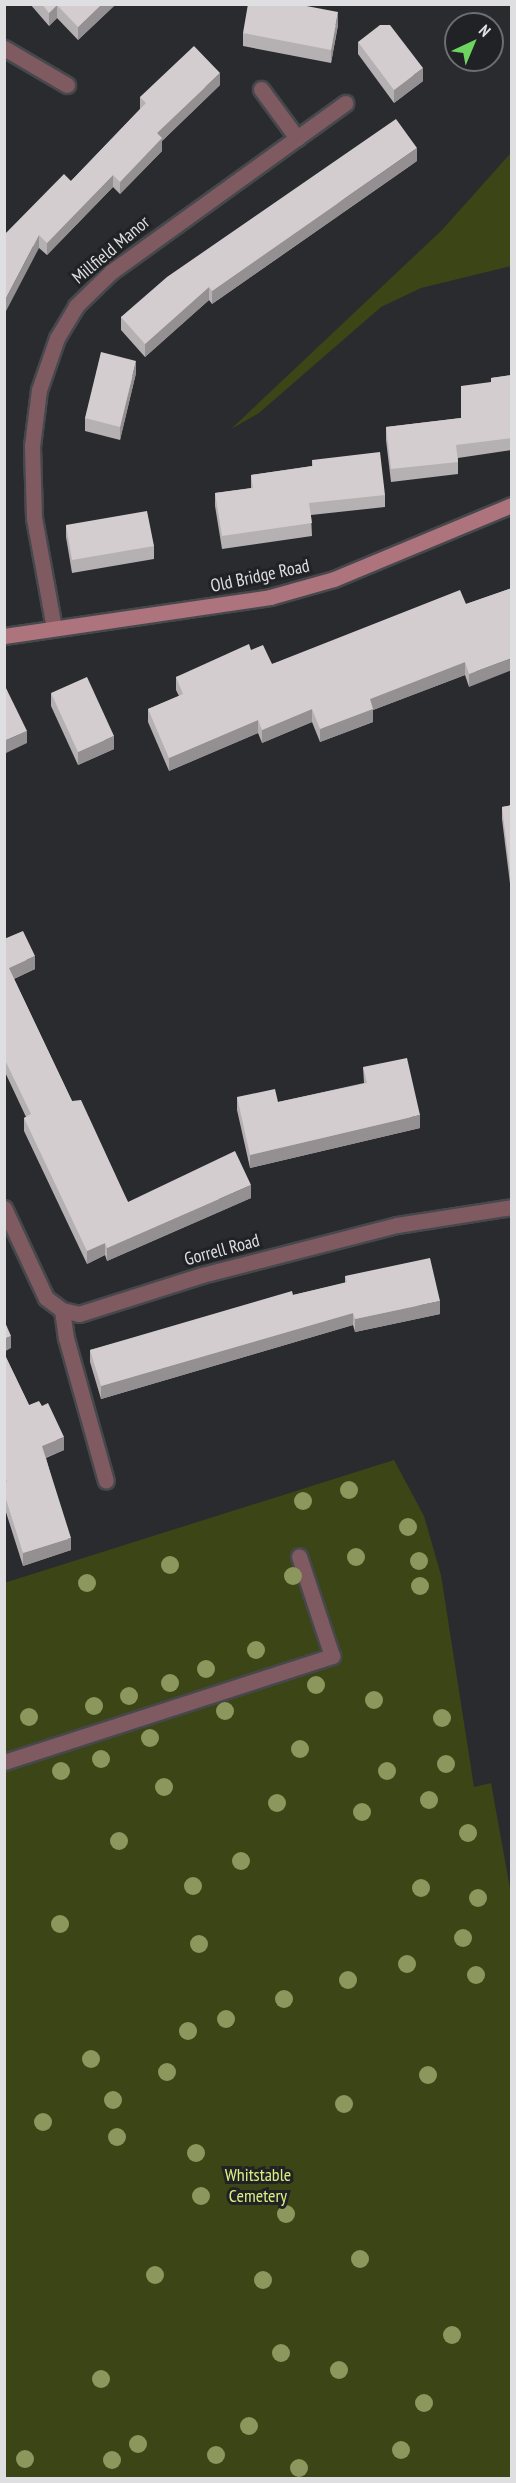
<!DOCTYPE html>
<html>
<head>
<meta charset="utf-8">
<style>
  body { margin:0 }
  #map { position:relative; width:516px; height:2483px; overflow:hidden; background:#2a2b2f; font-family:"PT Sans Narrow",sans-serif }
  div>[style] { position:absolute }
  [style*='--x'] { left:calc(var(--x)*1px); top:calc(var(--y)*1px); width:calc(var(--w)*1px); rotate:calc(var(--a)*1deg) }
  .green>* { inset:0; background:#3c4515 }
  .roads { filter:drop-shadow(2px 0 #47484c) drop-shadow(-2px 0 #47484c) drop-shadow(0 2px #47484c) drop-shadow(0 -2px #47484c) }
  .lane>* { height:15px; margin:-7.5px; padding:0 7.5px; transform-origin:7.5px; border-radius:7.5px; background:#7f5b61 }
  .street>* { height:15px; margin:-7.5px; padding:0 7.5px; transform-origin:7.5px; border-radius:7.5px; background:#7f5b61 }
  .secondary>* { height:15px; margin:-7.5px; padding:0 7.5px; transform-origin:7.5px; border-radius:7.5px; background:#ae747e }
  .trees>* { width:18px; height:18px; margin:-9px; border-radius:50%; background:#8b975c }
  .wall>* { inset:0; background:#b5b0b2 }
  .shaded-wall>* { inset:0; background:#949091 }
  .building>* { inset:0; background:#d3cdcf }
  span { translate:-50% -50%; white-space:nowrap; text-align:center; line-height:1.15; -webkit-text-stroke:6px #212225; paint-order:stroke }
  .street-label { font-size:18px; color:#dfdfe2 }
  .park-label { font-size:18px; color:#dbf081 }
  .frame { position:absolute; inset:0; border:6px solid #dfdfe2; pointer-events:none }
  .north { position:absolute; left:444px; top:12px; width:60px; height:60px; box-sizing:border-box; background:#212225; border:2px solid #6d6e71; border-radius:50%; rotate:44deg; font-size:16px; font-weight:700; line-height:24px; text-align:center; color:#dfdfe2 }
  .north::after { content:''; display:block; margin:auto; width:21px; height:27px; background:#6ed361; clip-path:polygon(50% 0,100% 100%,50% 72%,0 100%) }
</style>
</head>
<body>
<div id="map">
  <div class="green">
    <div style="clip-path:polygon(511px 153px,511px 266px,421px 288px,381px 307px,259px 413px,231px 429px,442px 230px)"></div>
    <div style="clip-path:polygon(394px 1460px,424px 1516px,441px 1575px,474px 1787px,491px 1783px,511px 1894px,511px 2478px,5px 2478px,4px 1583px)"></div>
  </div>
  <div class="roads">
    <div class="lane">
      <div style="--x:62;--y:1310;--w:28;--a:82"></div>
      <div style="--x:66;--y:1338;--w:148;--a:74.4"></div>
      <div style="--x:4;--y:1762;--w:345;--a:-17.9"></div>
      <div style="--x:332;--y:1656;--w:105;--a:-108.3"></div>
    </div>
    <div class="street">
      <div style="--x:4;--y:48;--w:73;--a:30.4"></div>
      <div style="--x:261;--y:89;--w:61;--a:53.7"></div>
      <div style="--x:54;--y:628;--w:112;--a:-100.3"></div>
      <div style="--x:34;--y:518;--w:72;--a:-91.6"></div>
      <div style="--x:32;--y:446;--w:56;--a:-82.9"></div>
      <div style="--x:39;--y:390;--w:55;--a:-70.9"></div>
      <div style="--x:57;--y:338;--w:37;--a:-59"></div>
      <div style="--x:76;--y:306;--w:49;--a:-44.2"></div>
      <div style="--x:111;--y:272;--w:289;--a:-35.8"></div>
      <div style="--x:4;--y:1208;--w:99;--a:65"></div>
      <div style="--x:46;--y:1298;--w:20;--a:37"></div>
      <div style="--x:62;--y:1310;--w:17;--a:13"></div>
      <div style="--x:79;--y:1314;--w:129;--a:-17.6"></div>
      <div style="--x:202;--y:1275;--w:201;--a:-14.4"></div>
      <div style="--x:397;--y:1225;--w:116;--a:-8.9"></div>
    </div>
    <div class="secondary">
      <div style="--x:4;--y:636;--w:269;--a:-8.3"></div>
      <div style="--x:270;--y:597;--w:66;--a:-15.7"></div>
      <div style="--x:334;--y:579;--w:193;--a:-22.6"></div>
    </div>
  </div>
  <div class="trees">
    <div style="left:349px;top:1490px"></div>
    <div style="left:303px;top:1501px"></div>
    <div style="left:408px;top:1527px"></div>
    <div style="left:356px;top:1557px"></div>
    <div style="left:419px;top:1561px"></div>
    <div style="left:170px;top:1565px"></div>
    <div style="left:293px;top:1576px"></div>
    <div style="left:87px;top:1583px"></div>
    <div style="left:420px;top:1586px"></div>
    <div style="left:256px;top:1650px"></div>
    <div style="left:206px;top:1669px"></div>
    <div style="left:170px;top:1683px"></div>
    <div style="left:316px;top:1685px"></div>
    <div style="left:129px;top:1696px"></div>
    <div style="left:374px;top:1700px"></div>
    <div style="left:94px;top:1706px"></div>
    <div style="left:225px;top:1711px"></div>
    <div style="left:29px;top:1717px"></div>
    <div style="left:442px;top:1718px"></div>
    <div style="left:150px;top:1738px"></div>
    <div style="left:300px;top:1749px"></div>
    <div style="left:101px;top:1759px"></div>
    <div style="left:446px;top:1764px"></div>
    <div style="left:61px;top:1771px"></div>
    <div style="left:387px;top:1771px"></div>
    <div style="left:164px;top:1787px"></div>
    <div style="left:429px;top:1800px"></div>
    <div style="left:277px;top:1803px"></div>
    <div style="left:362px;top:1812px"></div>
    <div style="left:468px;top:1833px"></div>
    <div style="left:119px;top:1841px"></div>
    <div style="left:241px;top:1861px"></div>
    <div style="left:193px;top:1886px"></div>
    <div style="left:421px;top:1888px"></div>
    <div style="left:478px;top:1898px"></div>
    <div style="left:60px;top:1924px"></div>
    <div style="left:463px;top:1938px"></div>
    <div style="left:199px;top:1944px"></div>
    <div style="left:407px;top:1964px"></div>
    <div style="left:476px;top:1975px"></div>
    <div style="left:348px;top:1980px"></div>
    <div style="left:284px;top:1999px"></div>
    <div style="left:226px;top:2019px"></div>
    <div style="left:188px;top:2031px"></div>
    <div style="left:91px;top:2059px"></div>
    <div style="left:167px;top:2072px"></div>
    <div style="left:428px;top:2075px"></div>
    <div style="left:113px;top:2100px"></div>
    <div style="left:344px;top:2104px"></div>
    <div style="left:43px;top:2122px"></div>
    <div style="left:117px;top:2137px"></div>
    <div style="left:196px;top:2153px"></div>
    <div style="left:201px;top:2196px"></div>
    <div style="left:286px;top:2214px"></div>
    <div style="left:360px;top:2259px"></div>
    <div style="left:155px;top:2275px"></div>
    <div style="left:263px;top:2280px"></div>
    <div style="left:452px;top:2335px"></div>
    <div style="left:281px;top:2353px"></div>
    <div style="left:339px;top:2370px"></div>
    <div style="left:101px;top:2379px"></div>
    <div style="left:424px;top:2403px"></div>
    <div style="left:249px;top:2426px"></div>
    <div style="left:138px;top:2444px"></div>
    <div style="left:401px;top:2450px"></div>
    <div style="left:216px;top:2455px"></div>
    <div style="left:25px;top:2459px"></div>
    <div style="left:112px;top:2460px"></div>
    <div style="left:299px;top:2468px"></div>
  </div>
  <div class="wall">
    <div style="clip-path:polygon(30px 4px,115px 4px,115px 5px,78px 40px,57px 18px,49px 26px)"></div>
    <div style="clip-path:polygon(338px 25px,331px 63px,243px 46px,243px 33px)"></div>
    <div style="clip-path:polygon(358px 42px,423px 81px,394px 103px,358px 54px)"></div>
    <div style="clip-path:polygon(220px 85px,162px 141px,162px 151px,120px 194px,113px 187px,47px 255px,39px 248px,4px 235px,71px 181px,140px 109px,140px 97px)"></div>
    <div style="clip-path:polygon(417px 161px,212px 304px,209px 300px,145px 357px,121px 330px,121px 317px)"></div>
    <div style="clip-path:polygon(136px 373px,120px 440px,85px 431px,85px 418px)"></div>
    <div style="clip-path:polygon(512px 375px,512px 450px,458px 458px,458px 474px,391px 482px,386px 440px,386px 427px,461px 418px,491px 382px,491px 378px)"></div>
    <div style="clip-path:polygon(312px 460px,385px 495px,385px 507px,311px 515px,312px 536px,222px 549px,215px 506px,215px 493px,251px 488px,251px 475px,312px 466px)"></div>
    <div style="clip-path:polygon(66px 525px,154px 546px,154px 559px,72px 573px,66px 537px)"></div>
    <div style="clip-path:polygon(512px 588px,469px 687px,465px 675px,373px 710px,373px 722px,320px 742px,312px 722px,262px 743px,258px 733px,169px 771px,148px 722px,148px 709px,179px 696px,176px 690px,176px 677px,251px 650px,272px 664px,466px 604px)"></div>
    <div style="clip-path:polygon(51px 693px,114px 749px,78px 765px,51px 706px)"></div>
    <div style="clip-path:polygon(512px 805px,512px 900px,502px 819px,502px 807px)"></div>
    <div style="clip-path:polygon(4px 939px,35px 969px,14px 979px,72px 1101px,128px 1202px,251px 1198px,107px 1261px,105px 1255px,87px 1264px,24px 1131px,24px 1118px,26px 1117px,4px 1070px)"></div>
    <div style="clip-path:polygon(363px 1067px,420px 1128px,250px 1168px,237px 1110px,237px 1097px,278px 1102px,364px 1083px)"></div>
    <div style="clip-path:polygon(345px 1276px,440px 1314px,355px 1332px,353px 1325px,101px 1399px,90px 1362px,90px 1350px,293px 1295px,345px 1283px)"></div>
    <div style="clip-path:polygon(4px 1353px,29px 1405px,64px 1450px,46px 1458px,71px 1550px,23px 1566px,4px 1506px)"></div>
  </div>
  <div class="shaded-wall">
    <div style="clip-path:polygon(102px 4px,115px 4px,115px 5px,78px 40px,78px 27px)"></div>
    <div style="clip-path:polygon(57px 5px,57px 18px,49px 26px,49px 13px)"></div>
    <div style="clip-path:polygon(338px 12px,338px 25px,331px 63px,331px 50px)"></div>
    <div style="clip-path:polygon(423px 68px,423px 81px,394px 103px,394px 90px)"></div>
    <div style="clip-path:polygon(220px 73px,220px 85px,162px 141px,162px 151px,120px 194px,120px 182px,157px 133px)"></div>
    <div style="clip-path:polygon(417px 148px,417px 161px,212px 304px,212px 291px)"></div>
    <div style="clip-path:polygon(113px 175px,113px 187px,47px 255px,47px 243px)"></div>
    <div style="clip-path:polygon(39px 235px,39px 248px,4px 315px,4px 302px)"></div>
    <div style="clip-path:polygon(209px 287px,209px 300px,145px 357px,145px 344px)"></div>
    <div style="clip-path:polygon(136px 361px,136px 373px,120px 440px,120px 427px)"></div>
    <div style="clip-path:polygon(512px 658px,512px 670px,469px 687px,469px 674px)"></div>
    <div style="clip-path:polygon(465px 662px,465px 675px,373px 710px,373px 722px,320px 742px,320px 729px,370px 699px)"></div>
    <div style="clip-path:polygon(312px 709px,312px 722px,262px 743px,262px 730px)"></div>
    <div style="clip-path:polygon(258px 720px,258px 733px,169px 771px,169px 758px)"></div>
    <div style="clip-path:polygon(27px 731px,27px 743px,4px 754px,4px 741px)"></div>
    <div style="clip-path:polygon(114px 736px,114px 749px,78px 765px,78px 752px)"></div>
    <div style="clip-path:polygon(35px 956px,35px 969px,9px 981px,9px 968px)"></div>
    <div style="clip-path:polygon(420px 1115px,420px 1128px,250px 1168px,250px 1155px)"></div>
    <div style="clip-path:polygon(251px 1185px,251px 1198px,107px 1261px,107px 1248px)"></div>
    <div style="clip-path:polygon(105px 1243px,105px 1255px,87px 1264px,87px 1251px)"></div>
    <div style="clip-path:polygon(440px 1301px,440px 1314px,355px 1332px,355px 1319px)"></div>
    <div style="clip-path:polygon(353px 1313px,353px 1325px,101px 1399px,101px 1386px)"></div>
    <div style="clip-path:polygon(11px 1336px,11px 1348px,4px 1352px,4px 1339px)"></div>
    <div style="clip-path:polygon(64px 1437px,64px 1450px,42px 1459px,42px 1446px)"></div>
    <div style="clip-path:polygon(71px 1538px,71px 1550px,23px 1566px,23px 1553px)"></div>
  </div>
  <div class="building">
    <div style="clip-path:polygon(42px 4px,102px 4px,78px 27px,57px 5px,49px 13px)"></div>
    <div style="clip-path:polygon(248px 4px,296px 4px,338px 12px,331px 50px,243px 33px)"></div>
    <div style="clip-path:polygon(380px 25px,390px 25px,423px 68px,394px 90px,358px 42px)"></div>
    <div style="clip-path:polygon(194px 46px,220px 73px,157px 133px,162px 138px,120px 182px,113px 175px,47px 243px,39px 235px,4px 302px,4px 235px,64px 174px,71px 181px,146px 103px,140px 97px)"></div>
    <div style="clip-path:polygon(396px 119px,417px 148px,212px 291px,209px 287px,145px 344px,121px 317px,167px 277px)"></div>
    <div style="clip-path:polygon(101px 352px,136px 361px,120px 427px,85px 418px)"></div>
    <div style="clip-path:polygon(512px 375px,512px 438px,456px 445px,458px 462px,391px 469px,386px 427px,461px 418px,461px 386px,491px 382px,491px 378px)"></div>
    <div style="clip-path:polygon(380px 452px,385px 495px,309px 503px,312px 523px,222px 536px,215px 493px,253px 488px,251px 475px,313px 466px,312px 460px)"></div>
    <div style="clip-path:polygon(147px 511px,154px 546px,72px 560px,66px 525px)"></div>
    <div style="clip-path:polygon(512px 588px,512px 658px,469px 674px,465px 662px,370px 699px,373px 709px,320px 729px,312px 709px,262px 730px,258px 720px,169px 758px,148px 709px,183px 694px,176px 677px,249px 644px,251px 650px,263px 645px,272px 664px,460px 590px,466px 604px)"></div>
    <div style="clip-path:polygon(87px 677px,114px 736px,78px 752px,51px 693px)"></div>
    <div style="clip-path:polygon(4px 684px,27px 731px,4px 741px)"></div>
    <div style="clip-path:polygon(512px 805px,512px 887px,502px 807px)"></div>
    <div style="clip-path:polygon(23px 931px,35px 956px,9px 968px,72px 1101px,81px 1100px,128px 1202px,235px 1151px,251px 1185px,107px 1248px,105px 1243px,87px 1251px,24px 1118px,31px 1114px,4px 1058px,4px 939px)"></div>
    <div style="clip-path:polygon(407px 1058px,420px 1115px,250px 1155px,237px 1097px,275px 1089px,278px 1102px,367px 1083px,363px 1067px)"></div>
    <div style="clip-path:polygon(430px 1258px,440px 1301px,355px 1319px,353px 1313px,101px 1386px,90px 1350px,292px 1291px,293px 1295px,347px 1282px,345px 1276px)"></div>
    <div style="clip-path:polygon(4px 1320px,11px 1336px,4px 1339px)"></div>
    <div style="clip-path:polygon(4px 1353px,29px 1405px,39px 1401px,42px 1406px,48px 1403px,64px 1437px,42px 1446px,71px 1538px,23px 1553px,4px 1493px,4px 1483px,7px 1482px,4px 1476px)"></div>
  </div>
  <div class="street-label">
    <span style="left:111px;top:250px;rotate:-40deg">Millfield Manor</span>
    <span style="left:260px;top:576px;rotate:-12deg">Old Bridge Road</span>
    <span style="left:222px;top:1250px;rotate:-15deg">Gorrell Road</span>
  </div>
  <div class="park-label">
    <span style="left:258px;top:2186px">Whitstable<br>Cemetery</span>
  </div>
  <div class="frame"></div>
  <div class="north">N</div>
</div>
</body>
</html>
